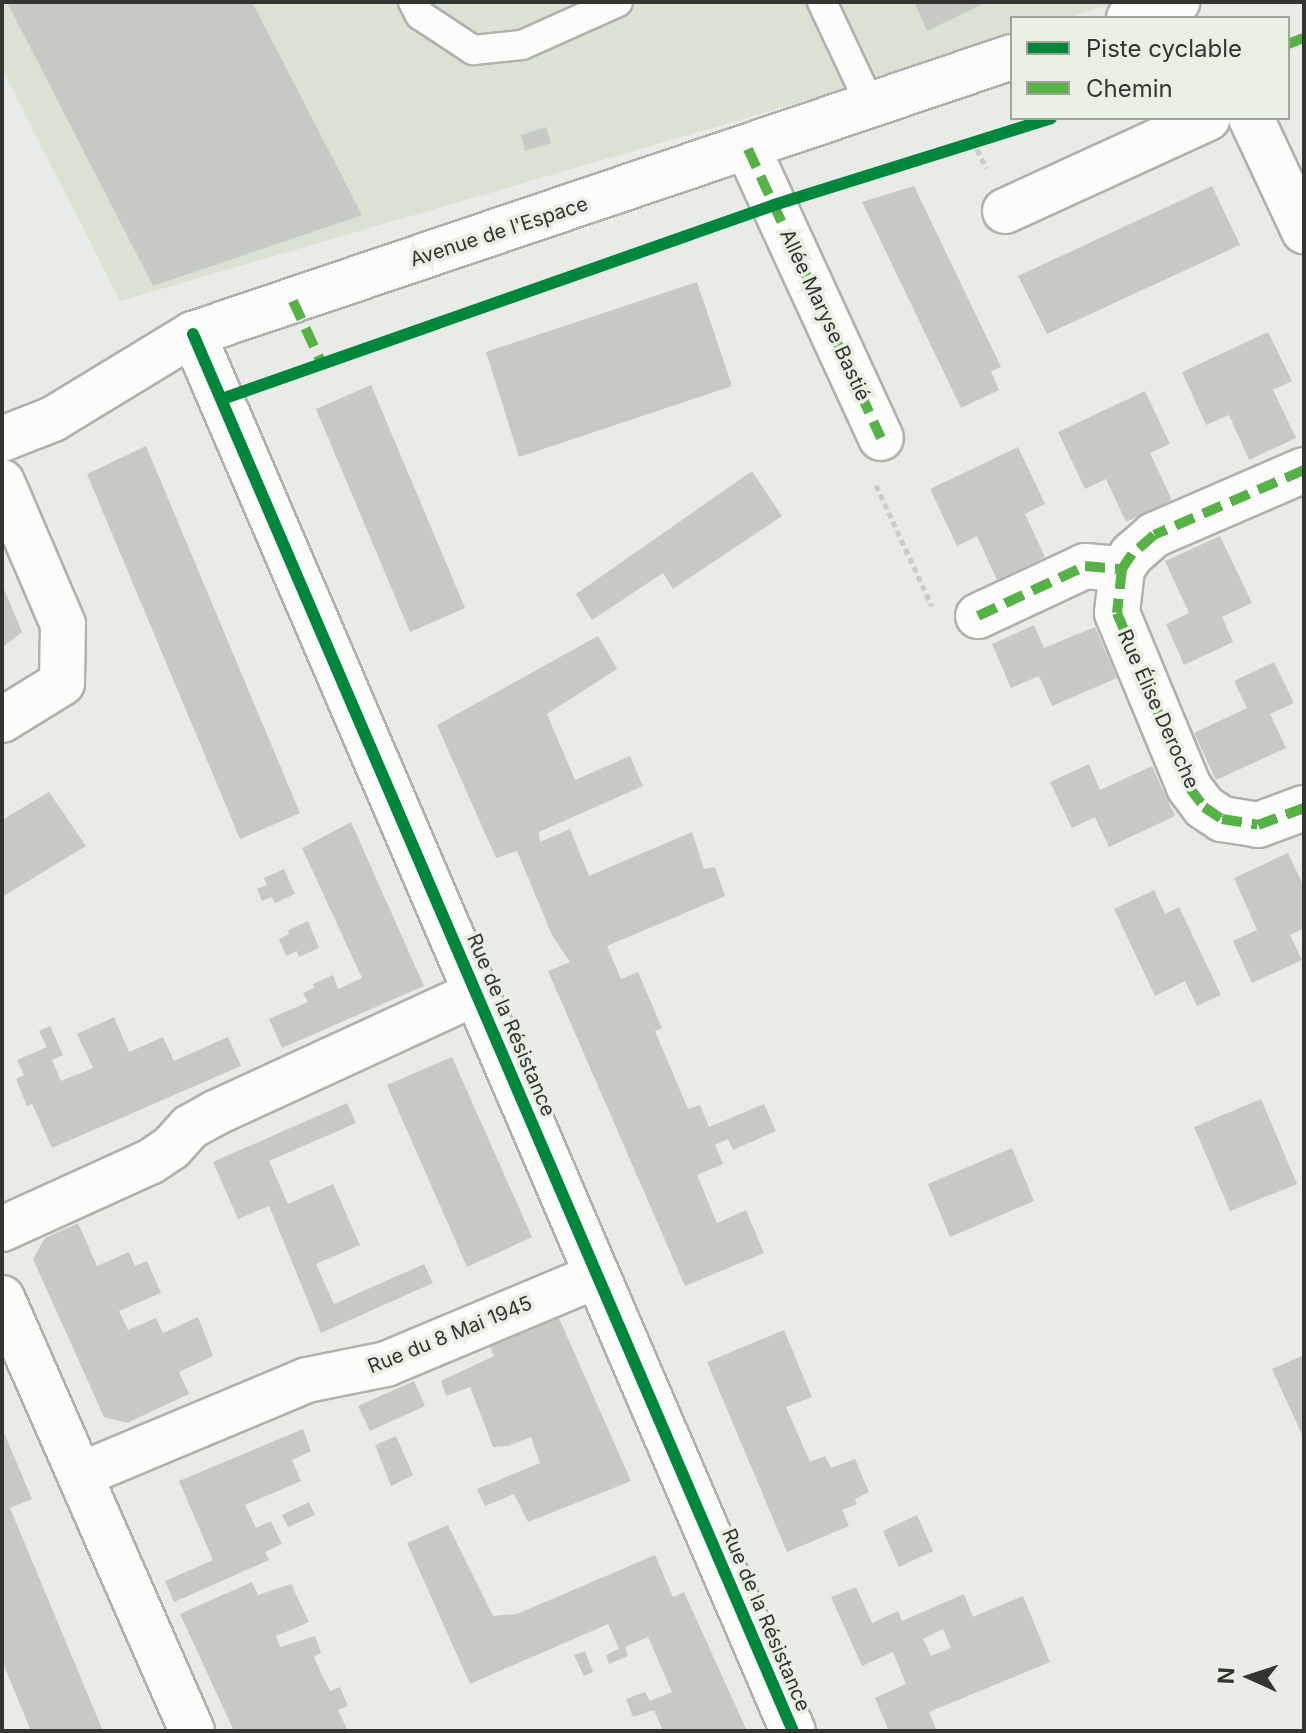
<!DOCTYPE html>
<html>
<head>
<meta charset="utf-8">
<style>
  body { margin:0 }
  #map { position:relative; width:1306px; height:1733px; overflow:hidden; background:#e9ece6; font-family:Inter,sans-serif }
  div>[style] { position:absolute }
  [style*='--x'] { left:calc(var(--x)*1px); top:calc(var(--y)*1px); width:calc(var(--w)*1px); rotate:calc(var(--a)*1deg) }
  .built>* { inset:0; background:#dbe2d4 }
  .building>* { inset:0; background:#c7c9c5 }
  .path>* { height:5px; margin-top:-2.5px; transform-origin:0; background:repeating-linear-gradient(90deg,#cbcbc9 0 6px,transparent 0 10px) }
  .roads { filter:drop-shadow(2px 0 #afb1ac) drop-shadow(-2px 0 #afb1ac) drop-shadow(0 2px #afb1ac) drop-shadow(0 -2px #afb1ac) }
  .lane>* { height:28px; margin:-14px; padding:0 14px; transform-origin:14px; border-radius:14px; background:#fcfcfb }
  .street>* { height:44px; margin:-22px; padding:0 22px; transform-origin:22px; border-radius:22px; background:#fcfcfb }
  .quiet>* { height:10px; margin-top:-5px; transform-origin:0; background:repeating-linear-gradient(90deg,#56b246 0 20px,transparent 0 30px) }
  .cycleway>* { height:12px; margin:-6px; padding:0 6px; transform-origin:6px; border-radius:6px; background:#00873e }
  span { translate:-50% -50%; white-space:nowrap; text-align:center; line-height:1.15; -webkit-text-stroke:7px #e9efe3; paint-order:stroke }
  .street-label { font-size:20px; color:#333531 }
  .frame { position:absolute; inset:0; border:4px solid #333531; pointer-events:none }
  .legend { position:absolute; left:1010px; top:16px; width:280px; height:104px; box-sizing:border-box; background:#e9efe3; border:2px solid #a0a59c; margin:0; padding:10px 14px; list-style:none; font-size:24px; color:#333531 }
  .legend li { display:flex; align-items:center; gap:16px; height:40px }
  .legend b { width:40px; border:2px solid #a0a59c }
  .north { position:absolute; left:1210px; top:1637px; width:80px; height:80px; -webkit-text-stroke:6px #e9efe3; paint-order:stroke; rotate:273deg; font-size:22px; font-weight:700; line-height:32px; text-align:center; color:#333531 }
  .north::after { content:''; display:block; margin:auto; width:28px; height:36px; background:#333531; clip-path:polygon(50% 0,100% 100%,50% 72%,0 100%) }
</style>
</head>
<body>
<div id="map">
  <div class="built">
    <div style="clip-path:polygon(2px 2px,1118px 2px,1068px 18px,1012px 18px,1012px 36px,876px 80px,120px 301px,2px 68px)"></div>
  </div>
  <div class="building">
    <div style="clip-path:polygon(7px 2px,252px 2px,362px 215px,153px 286px)"></div>
    <div style="clip-path:polygon(914px 2px,987px 2px,927px 31px)"></div>
    <div style="clip-path:polygon(546px 127px,551px 143px,525px 151px,521px 135px)"></div>
    <div style="clip-path:polygon(914px 186px,1001px 367px,991px 371px,999px 390px,961px 408px,862px 202px)"></div>
    <div style="clip-path:polygon(1212px 186px,1240px 245px,1047px 334px,1018px 276px)"></div>
    <div style="clip-path:polygon(697px 282px,732px 386px,519px 457px,486px 352px)"></div>
    <div style="clip-path:polygon(1268px 332px,1292px 381px,1273px 390px,1296px 438px,1249px 460px,1229px 415px,1206px 425px,1182px 372px)"></div>
    <div style="clip-path:polygon(371px 385px,465px 608px,410px 632px,316px 409px)"></div>
    <div style="clip-path:polygon(1145px 391px,1170px 444px,1150px 453px,1172px 500px,1126px 522px,1106px 479px,1085px 489px,1058px 432px)"></div>
    <div style="clip-path:polygon(146px 446px,300px 813px,240px 839px,87px 474px)"></div>
    <div style="clip-path:polygon(1018px 447px,1045px 504px,1025px 514px,1045px 557px,997px 580px,977px 536px,957px 546px,930px 489px)"></div>
    <div style="clip-path:polygon(752px 471px,782px 516px,673px 589px,663px 573px,592px 620px,576px 594px)"></div>
    <div style="clip-path:polygon(1220px 536px,1252px 603px,1222px 617px,1233px 642px,1184px 665px,1166px 624px,1189px 613px,1165px 561px)"></div>
    <div style="clip-path:polygon(2px 584px,22px 632px,2px 648px)"></div>
    <div style="clip-path:polygon(1034px 625px,1044px 648px,1095px 627px,1117px 678px,1052px 706px,1039px 676px,1011px 688px,992px 644px)"></div>
    <div style="clip-path:polygon(598px 636px,617px 669px,547px 714px,575px 780px,630px 756px,643px 786px,539px 832px,540px 842px,570px 829px,589px 876px,692px 832px,704px 869px,715px 867px,725px 896px,607px 946px,621px 979px,638px 972px,662px 1028px,655px 1031px,688px 1109px,700px 1105px,709px 1127px,764px 1104px,776px 1131px,733px 1150px,728px 1139px,715px 1145px,723px 1164px,697px 1175px,717px 1223px,746px 1210px,764px 1253px,685px 1286px,548px 971px,570px 962px,552px 935px,517px 851px,496px 858px,437px 725px)"></div>
    <div style="clip-path:polygon(1274px 662px,1294px 703px,1270px 714px,1286px 748px,1216px 780px,1194px 733px,1247px 708px,1234px 681px)"></div>
    <div style="clip-path:polygon(1089px 764px,1100px 790px,1152px 766px,1175px 816px,1109px 847px,1095px 817px,1072px 828px,1050px 782px)"></div>
    <div style="clip-path:polygon(49px 792px,86px 846px,2px 897px,2px 820px)"></div>
    <div style="clip-path:polygon(351px 822px,424px 986px,282px 1048px,269px 1019px,308px 1002px,303px 993px,314px 988px,313px 984px,333px 975px,338px 989px,362px 978px,302px 848px)"></div>
    <div style="clip-path:polygon(1288px 853px,1304px 887px,1304px 928px,1290px 935px,1302px 960px,1252px 983px,1233px 941px,1257px 930px,1234px 878px)"></div>
    <div style="clip-path:polygon(284px 869px,295px 894px,275px 903px,272px 897px,262px 901px,257px 889px,267px 885px,264px 878px)"></div>
    <div style="clip-path:polygon(1154px 890px,1165px 914px,1179px 907px,1221px 995px,1197px 1006px,1185px 981px,1155px 996px,1114px 909px)"></div>
    <div style="clip-path:polygon(308px 921px,319px 948px,299px 957px,297px 951px,286px 956px,279px 939px,289px 934px,288px 930px)"></div>
    <div style="clip-path:polygon(114px 1017px,129px 1052px,163px 1037px,174px 1061px,228px 1037px,241px 1066px,52px 1148px,32px 1104px,27px 1106px,16px 1079px,24px 1075px,17px 1060px,47px 1047px,39px 1031px,50px 1026px,63px 1055px,52px 1060px,61px 1081px,93px 1068px,77px 1034px)"></div>
    <div style="clip-path:polygon(452px 1057px,532px 1237px,467px 1267px,387px 1085px)"></div>
    <div style="clip-path:polygon(1261px 1099px,1297px 1184px,1230px 1211px,1194px 1127px)"></div>
    <div style="clip-path:polygon(347px 1103px,356px 1123px,269px 1161px,288px 1204px,333px 1184px,360px 1245px,316px 1264px,334px 1304px,424px 1264px,433px 1283px,321px 1333px,269px 1206px,238px 1219px,213px 1162px)"></div>
    <div style="clip-path:polygon(1012px 1148px,1034px 1201px,950px 1237px,928px 1184px)"></div>
    <div style="clip-path:polygon(78px 1223px,97px 1266px,129px 1252px,135px 1266px,147px 1261px,161px 1293px,119px 1311px,128px 1330px,156px 1318px,163px 1333px,198px 1317px,213px 1356px,179px 1372px,189px 1394px,127px 1423px,104px 1417px,33px 1259px,45px 1238px)"></div>
    <div style="clip-path:polygon(559px 1318px,631px 1481px,528px 1522px,514px 1494px,485px 1506px,477px 1489px,540px 1463px,531px 1437px,508px 1446px,493px 1447px,470px 1387px,446px 1396px,441px 1381px,494px 1356px,490px 1347px)"></div>
    <div style="clip-path:polygon(784px 1330px,812px 1397px,786px 1407px,810px 1462px,825px 1456px,831px 1468px,855px 1459px,869px 1492px,855px 1499px,857px 1504px,842px 1510px,849px 1526px,787px 1552px,707px 1362px)"></div>
    <div style="clip-path:polygon(1304px 1355px,1304px 1439px,1272px 1369px)"></div>
    <div style="clip-path:polygon(414px 1381px,425px 1406px,370px 1431px,358px 1406px)"></div>
    <div style="clip-path:polygon(2px 1428px,32px 1499px,10px 1508px,103px 1731px,31px 1731px,2px 1661px)"></div>
    <div style="clip-path:polygon(303px 1429px,311px 1451px,292px 1460px,301px 1481px,245px 1505px,256px 1528px,271px 1521px,282px 1544px,265px 1552px,269px 1560px,174px 1602px,165px 1581px,213px 1560px,179px 1481px)"></div>
    <div style="clip-path:polygon(396px 1436px,413px 1475px,391px 1486px,375px 1445px)"></div>
    <div style="clip-path:polygon(309px 1502px,315px 1515px,288px 1527px,282px 1515px)"></div>
    <div style="clip-path:polygon(917px 1515px,933px 1551px,899px 1567px,883px 1531px)"></div>
    <div style="clip-path:polygon(448px 1525px,493px 1616px,517px 1614px,655px 1555px,673px 1597px,684px 1592px,747px 1731px,663px 1731px,654px 1710px,633px 1717px,626px 1699px,645px 1692px,650px 1701px,672px 1692px,648px 1637px,625px 1647px,628px 1656px,609px 1664px,606px 1655px,619px 1649px,608px 1624px,470px 1684px,407px 1543px)"></div>
    <div style="clip-path:polygon(252px 1582px,258px 1595px,291px 1584px,309px 1622px,276px 1636px,280px 1647px,315px 1636px,321px 1653px,314px 1657px,322px 1675px,330px 1691px,340px 1687px,348px 1706px,338px 1710px,347px 1729px,234px 1731px,180px 1614px)"></div>
    <div style="clip-path:polygon(evenodd,856px 1587px,872px 1623px,898px 1611px,902px 1621px,964px 1594px,973px 1617px,1023px 1596px,1050px 1662px,929px 1712px,937px 1731px,884px 1731px,888px 1729px,875px 1698px,906px 1684px,893px 1652px,862px 1666px,831px 1597px,856px 1587px,943px 1629px,951px 1648px,931px 1656px,923px 1639px,943px 1629px)"></div>
    <div style="clip-path:polygon(585px 1651px,593px 1672px,584px 1676px,574px 1655px)"></div>
  </div>
  <div class="path">
    <div style="--x:973;--y:140;--w:31;--a:65"></div>
    <div style="--x:876;--y:485;--w:133;--a:65.2"></div>
  </div>
  <div class="roads">
    <div class="lane">
      <div style="--x:413;--y:2;--w:15;--a:62"></div>
      <div style="--x:420;--y:15;--w:64;--a:33.4"></div>
      <div style="--x:473;--y:50;--w:49;--a:-5.8"></div>
      <div style="--x:522;--y:45;--w:105;--a:-24.1"></div>
      <div style="--x:822;--y:2;--w:113;--a:64.8"></div>
    </div>
    <div class="street">
      <div style="--x:1129;--y:18;--w:51;--a:-18.4"></div>
      <div style="--x:1251;--y:118;--w:125;--a:64.9"></div>
      <div style="--x:748;--y:149;--w:318;--a:65.3"></div>
      <div style="--x:1005;--y:211;--w:223;--a:-24.6"></div>
      <div style="--x:193;--y:334;--w:1520;--a:66.76"></div>
      <div style="--x:2;--y:439;--w:55;--a:-21.4"></div>
      <div style="--x:53;--y:419;--w:164;--a:-31.3"></div>
      <div style="--x:193;--y:334;--w:865;--a:-18.69"></div>
      <div style="--x:1304;--y:470;--w:163;--a:156.6"></div>
      <div style="--x:1154;--y:535;--w:29;--a:139"></div>
      <div style="--x:1132;--y:554;--w:18;--a:124"></div>
      <div style="--x:1122;--y:569;--w:44;--a:96.5"></div>
      <div style="--x:1117;--y:613;--w:188;--a:67.5"></div>
      <div style="--x:1189;--y:787;--w:25;--a:53"></div>
      <div style="--x:1204;--y:807;--w:22;--a:34"></div>
      <div style="--x:1222;--y:819;--w:36;--a:9"></div>
      <div style="--x:1258;--y:825;--w:49;--a:-20.3"></div>
      <div style="--x:2;--y:482;--w:155;--a:66.8"></div>
      <div style="--x:63;--y:624;--w:59;--a:91"></div>
      <div style="--x:62;--y:683;--w:70;--a:148.3"></div>
      <div style="--x:978;--y:616;--w:118;--a:-25"></div>
      <div style="--x:1085;--y:566;--w:37;--a:5"></div>
      <div style="--x:2;--y:1229;--w:162;--a:-24.4"></div>
      <div style="--x:150;--y:1162;--w:25;--a:-34"></div>
      <div style="--x:171;--y:1148;--w:28;--a:-48"></div>
      <div style="--x:190;--y:1127;--w:29;--a:-29"></div>
      <div style="--x:215;--y:1113;--w:287;--a:-24.7"></div>
      <div style="--x:2;--y:1298;--w:473;--a:66.3"></div>
      <div style="--x:80;--y:1475;--w:246;--a:-22.7"></div>
      <div style="--x:307;--y:1380;--w:81;--a:-11.4"></div>
      <div style="--x:386;--y:1364;--w:228;--a:-22.7"></div>
    </div>
  </div>
  <div class="quiet">
    <div style="--x:1288;--y:44;--w:17;--a:-21"></div>
    <div style="--x:748;--y:149;--w:318;--a:65.3"></div>
    <div style="--x:293;--y:301;--w:69;--a:65.3"></div>
    <div style="--x:1304;--y:470;--w:163;--a:156.6"></div>
    <div style="--x:1154;--y:535;--w:29;--a:139"></div>
    <div style="--x:1132;--y:554;--w:18;--a:124"></div>
    <div style="--x:1122;--y:569;--w:44;--a:96.5"></div>
    <div style="--x:1117;--y:613;--w:188;--a:67.5"></div>
    <div style="--x:1189;--y:787;--w:25;--a:53"></div>
    <div style="--x:1204;--y:807;--w:22;--a:34"></div>
    <div style="--x:1222;--y:819;--w:36;--a:9"></div>
    <div style="--x:1258;--y:825;--w:49;--a:-20.3"></div>
    <div style="--x:978;--y:616;--w:118;--a:-25"></div>
    <div style="--x:1085;--y:566;--w:37;--a:5"></div>
  </div>
  <div class="cycleway">
    <div style="--x:193;--y:334;--w:1520;--a:66.76"></div>
    <div style="--x:222;--y:399;--w:585;--a:-19.36"></div>
    <div style="--x:774;--y:205;--w:290;--a:-17.4"></div>
  </div>
  <div class="street-label">
    <span style="left:499px;top:232px;rotate:-18deg">Avenue de l'Espace</span>
    <span style="left:825px;top:315px;rotate:65deg">Allée Maryse Bastié</span>
    <span style="left:1158px;top:709px;rotate:66deg">Rue Élise Deroche</span>
    <span style="left:511px;top:1025px;rotate:67deg">Rue de la Résistance</span>
    <span style="left:450px;top:1335px;rotate:-22deg">Rue du 8 Mai 1945</span>
    <span style="left:766px;top:1620px;rotate:67deg">Rue de la Résistance</span>
  </div>
  <div class="frame"></div>
  <ul class="legend">
  <li><b style="height:10px;background:#00873e"></b>Piste cyclable</li>
  <li><b style="height:10px;background:#56b246"></b>Chemin</li>
  </ul>
  <div class="north">N</div>
</div>
</body>
</html>
